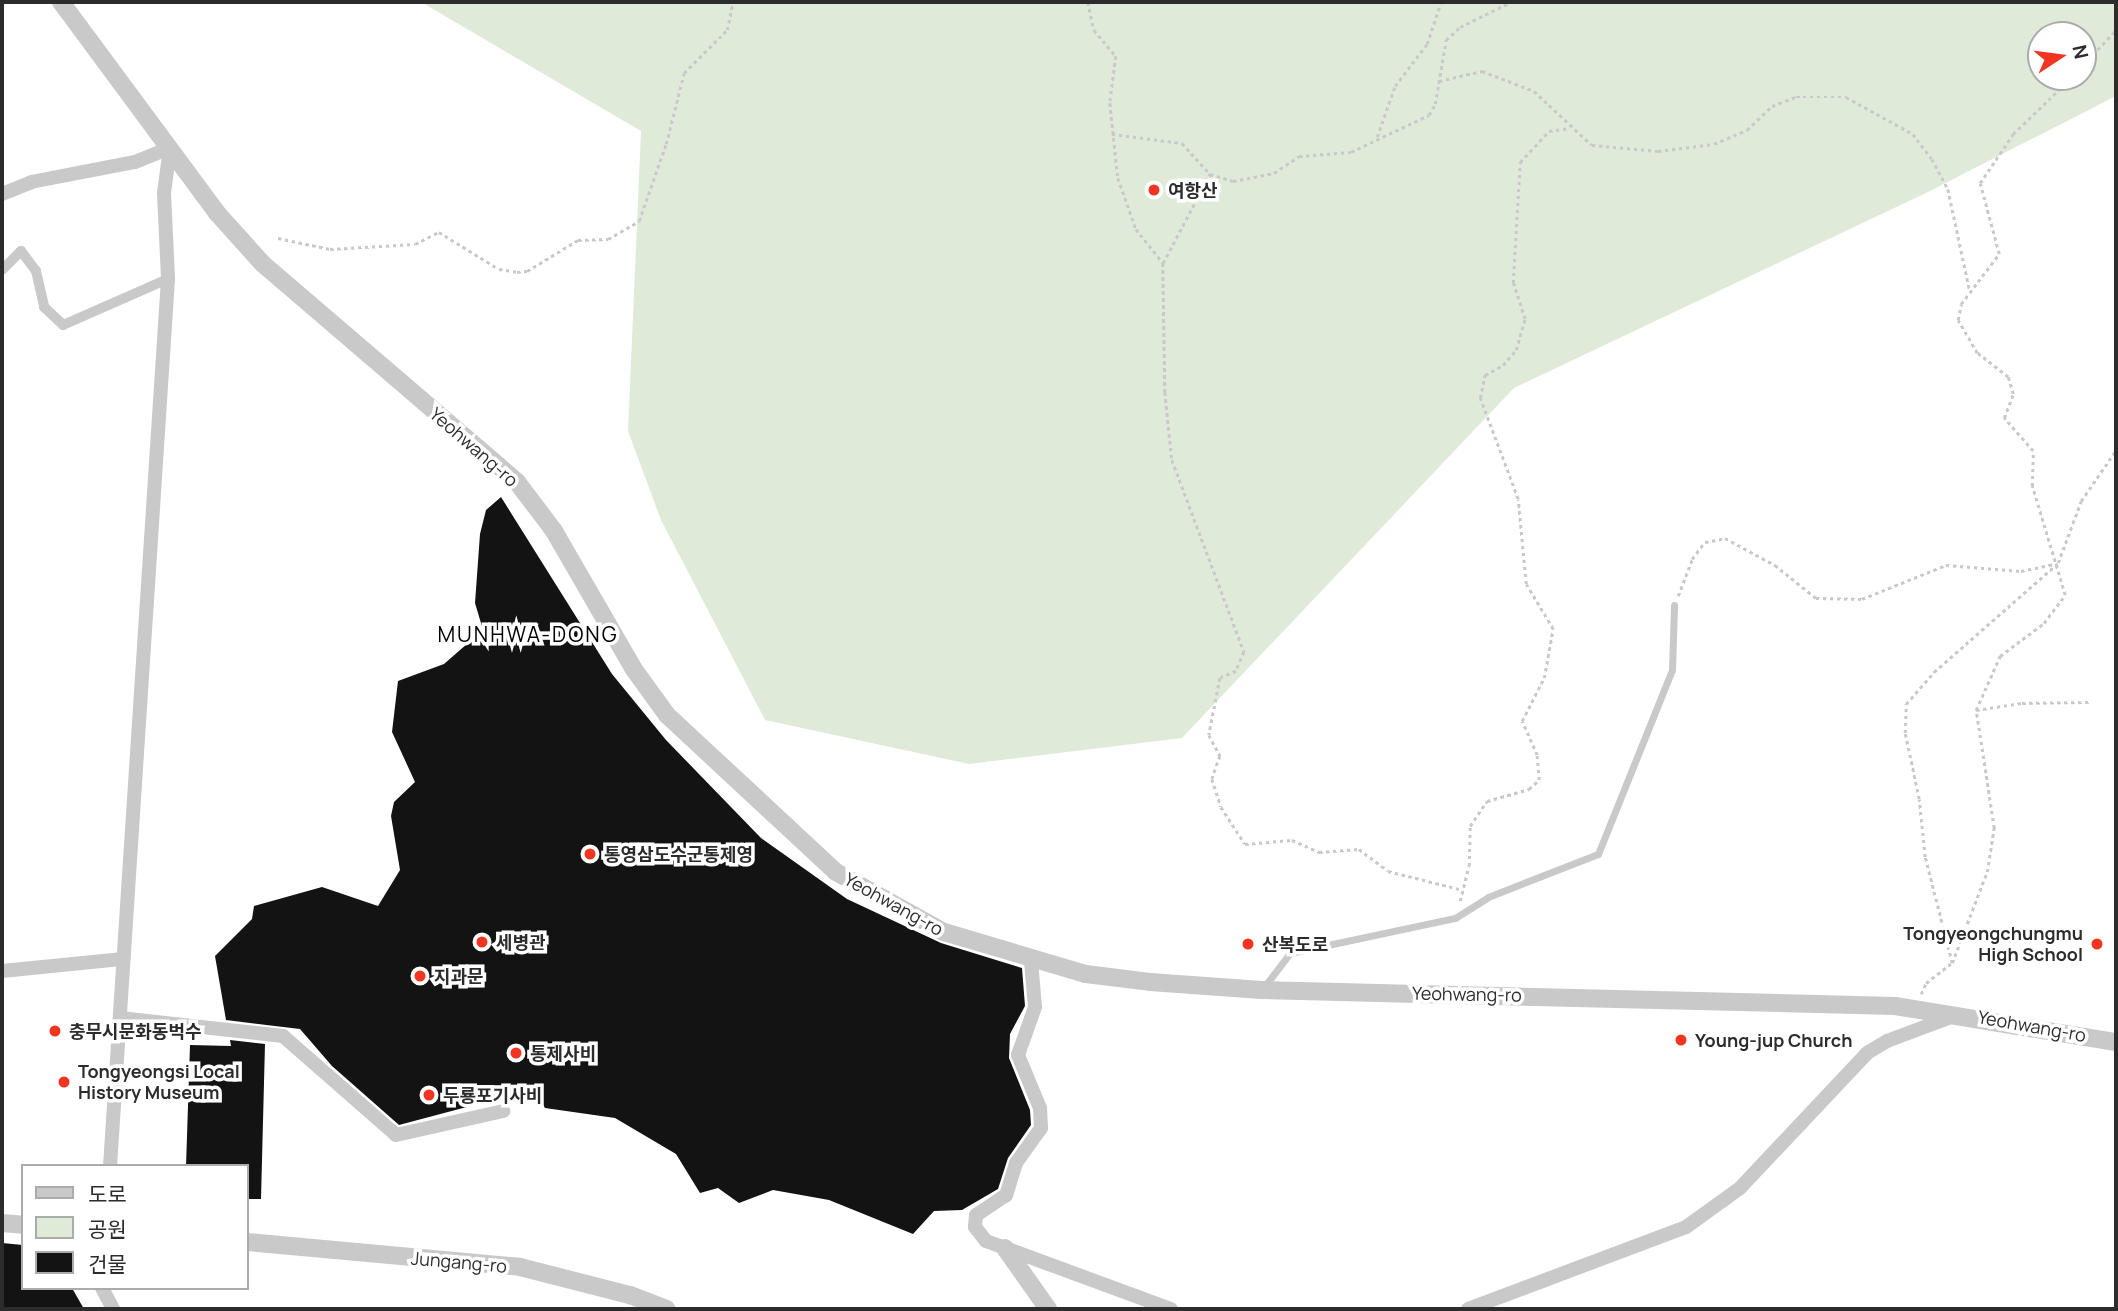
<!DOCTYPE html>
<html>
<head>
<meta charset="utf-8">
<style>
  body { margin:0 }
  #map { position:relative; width:2118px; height:1311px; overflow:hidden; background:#fff; font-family:Manrope,"Noto Sans KR",sans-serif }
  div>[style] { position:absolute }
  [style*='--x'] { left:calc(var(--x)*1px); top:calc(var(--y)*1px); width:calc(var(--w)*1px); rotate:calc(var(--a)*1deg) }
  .green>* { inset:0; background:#dfebd8 }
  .building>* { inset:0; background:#131313 }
  .path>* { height:2.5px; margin-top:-1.25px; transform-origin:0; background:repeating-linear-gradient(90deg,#c9c9c9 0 3.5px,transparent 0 7px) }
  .service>* { height:7px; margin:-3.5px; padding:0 3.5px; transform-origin:3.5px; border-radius:3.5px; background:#c9c9c9 }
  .pedestrian>* { height:10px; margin:-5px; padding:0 5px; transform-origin:5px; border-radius:5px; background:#c9c9c9 }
  .minor>* { height:14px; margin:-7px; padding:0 7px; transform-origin:7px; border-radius:7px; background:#c9c9c9 }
  .tertiary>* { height:18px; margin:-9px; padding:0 9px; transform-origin:9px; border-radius:9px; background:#c9c9c9 }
  .dots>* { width:19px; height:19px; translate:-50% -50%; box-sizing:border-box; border:4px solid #fff; border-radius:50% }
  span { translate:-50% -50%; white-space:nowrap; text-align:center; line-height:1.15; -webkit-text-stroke:7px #fff; paint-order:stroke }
  .poi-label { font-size:18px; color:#2c2c2c; font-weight:700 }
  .left { translate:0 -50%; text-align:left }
  .right { translate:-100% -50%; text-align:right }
  .street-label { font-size:18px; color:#2c2c2c }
  .quarter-label { font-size:21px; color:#000; letter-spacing:2px }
  .frame { position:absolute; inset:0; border:4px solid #2c2c2c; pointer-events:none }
  .legend { position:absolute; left:21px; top:1164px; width:228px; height:126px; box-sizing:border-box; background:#fff; border:2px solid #ababab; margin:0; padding:9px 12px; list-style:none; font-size:21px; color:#2c2c2c }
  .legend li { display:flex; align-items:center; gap:14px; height:35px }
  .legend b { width:35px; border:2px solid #ababab }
  .north { position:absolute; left:2027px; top:21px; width:70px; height:70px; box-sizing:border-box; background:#fff; border:2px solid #ababab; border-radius:50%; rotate:77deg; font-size:19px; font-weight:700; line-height:28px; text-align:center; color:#2c2c2c }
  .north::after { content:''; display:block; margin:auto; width:24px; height:32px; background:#f13520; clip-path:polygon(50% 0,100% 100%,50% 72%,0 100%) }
</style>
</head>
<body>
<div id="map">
  <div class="green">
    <div style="clip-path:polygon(evenodd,421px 2px,2116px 2px,2116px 96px,1928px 192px,1514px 388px,1182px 738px,969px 764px,765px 720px,661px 520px,628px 431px,641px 131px,421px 2px,2041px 35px,2083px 35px,2083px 77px,2041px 77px,2041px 35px)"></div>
  </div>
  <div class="building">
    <div style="clip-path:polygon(501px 497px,612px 674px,666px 740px,761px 838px,847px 899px,941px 943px,1022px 968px,1025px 1006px,1010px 1034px,1009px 1058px,1030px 1110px,1031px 1125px,1008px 1158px,998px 1189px,962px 1210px,934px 1211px,913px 1234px,829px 1200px,773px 1190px,739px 1203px,718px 1188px,700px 1193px,676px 1154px,615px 1118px,545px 1108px,534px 1089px,399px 1125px,332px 1066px,300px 1029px,226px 1020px,215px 956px,252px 919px,254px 906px,322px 887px,378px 906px,400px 870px,391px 816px,394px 802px,415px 782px,392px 732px,398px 681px,444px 664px,483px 630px,475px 603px,480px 534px,486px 510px)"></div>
    <div style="clip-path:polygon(230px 1040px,265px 1044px,261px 1199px,247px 1199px,247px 1166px,186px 1166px,190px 1045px,231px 1046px)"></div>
    <div style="clip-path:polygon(2px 1243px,23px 1245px,23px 1288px,72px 1288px,84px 1309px,2px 1309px)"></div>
  </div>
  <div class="path">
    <div style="--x:1088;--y:2;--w:29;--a:78"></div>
    <div style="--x:1094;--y:30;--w:34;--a:50"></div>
    <div style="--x:1116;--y:56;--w:47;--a:97.3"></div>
    <div style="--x:1110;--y:103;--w:75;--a:83.9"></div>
    <div style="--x:1118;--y:178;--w:54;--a:70.6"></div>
    <div style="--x:1136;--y:229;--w:43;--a:51.5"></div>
    <div style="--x:1163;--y:263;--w:101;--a:-62.2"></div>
    <div style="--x:2083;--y:65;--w:48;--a:-46.7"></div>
    <div style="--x:1439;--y:81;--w:44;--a:-13.1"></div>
    <div style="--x:1482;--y:71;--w:56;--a:21"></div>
    <div style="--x:1534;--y:91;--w:79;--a:43"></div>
    <div style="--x:1592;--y:145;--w:66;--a:5.2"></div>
    <div style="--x:1658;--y:151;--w:56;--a:-7.1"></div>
    <div style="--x:1714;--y:144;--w:36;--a:-23"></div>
    <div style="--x:1747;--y:130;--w:35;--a:-44"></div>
    <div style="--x:1772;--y:106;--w:26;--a:-21"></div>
    <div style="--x:1796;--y:97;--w:50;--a:0"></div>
    <div style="--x:1846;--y:97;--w:77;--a:28.9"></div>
    <div style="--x:1913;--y:134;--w:31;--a:53"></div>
    <div style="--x:1932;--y:159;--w:34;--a:62"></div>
    <div style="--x:1948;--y:189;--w:105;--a:77.9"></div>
    <div style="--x:1112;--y:134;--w:71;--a:7.3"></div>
    <div style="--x:1182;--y:143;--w:42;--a:47.9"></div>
    <div style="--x:1210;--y:174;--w:24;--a:17"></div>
    <div style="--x:1233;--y:181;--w:42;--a:-11"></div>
    <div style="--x:1274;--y:173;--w:30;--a:-34"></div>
    <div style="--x:1299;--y:156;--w:52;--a:-4.4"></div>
    <div style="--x:1351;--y:152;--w:86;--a:-25.4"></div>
    <div style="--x:1429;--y:115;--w:13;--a:-61"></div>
    <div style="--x:1435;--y:104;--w:65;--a:-80.2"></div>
    <div style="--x:1446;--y:40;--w:19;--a:-43"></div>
    <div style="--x:1460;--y:27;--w:57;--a:-26.1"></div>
    <div style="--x:1377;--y:137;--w:54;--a:-70.6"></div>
    <div style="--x:1395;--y:86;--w:53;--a:-52.7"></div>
    <div style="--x:1427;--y:44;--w:44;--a:-71.6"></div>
    <div style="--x:278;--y:238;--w:53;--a:11.9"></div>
    <div style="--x:330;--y:249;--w:85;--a:-3.4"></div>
    <div style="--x:415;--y:244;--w:27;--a:-27"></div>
    <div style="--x:439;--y:232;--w:70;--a:31.7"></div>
    <div style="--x:499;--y:269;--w:18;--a:9"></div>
    <div style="--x:517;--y:272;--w:10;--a:-6"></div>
    <div style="--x:527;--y:271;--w:60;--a:-31.3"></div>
    <div style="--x:578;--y:240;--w:30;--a:-2"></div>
    <div style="--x:608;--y:239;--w:36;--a:-30"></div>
    <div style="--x:639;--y:221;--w:82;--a:-70.7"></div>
    <div style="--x:666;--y:144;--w:73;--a:-75.8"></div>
    <div style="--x:684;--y:73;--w:61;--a:-45"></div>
    <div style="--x:727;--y:30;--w:29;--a:-78"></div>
    <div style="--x:1163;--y:263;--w:129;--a:89.1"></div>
    <div style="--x:1165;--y:392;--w:68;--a:84.1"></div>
    <div style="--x:1172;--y:460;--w:205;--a:69.4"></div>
    <div style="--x:1244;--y:652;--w:21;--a:113"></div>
    <div style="--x:1236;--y:671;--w:17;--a:156"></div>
    <div style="--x:1220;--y:678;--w:58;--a:100.9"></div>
    <div style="--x:1209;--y:735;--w:24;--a:62"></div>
    <div style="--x:1220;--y:756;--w:24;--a:109"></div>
    <div style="--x:1212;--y:779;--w:29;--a:72"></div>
    <div style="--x:1221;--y:807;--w:44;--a:57"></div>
    <div style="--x:1245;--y:844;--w:47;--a:-4.9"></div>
    <div style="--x:1292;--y:840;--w:30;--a:24"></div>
    <div style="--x:1319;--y:852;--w:40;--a:-4.3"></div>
    <div style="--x:1359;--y:849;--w:36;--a:37"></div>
    <div style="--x:1388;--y:871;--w:77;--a:14.2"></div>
    <div style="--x:1678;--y:596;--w:40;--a:-69"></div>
    <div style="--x:1692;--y:559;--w:21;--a:-53"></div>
    <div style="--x:1705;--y:542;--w:20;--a:-11"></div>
    <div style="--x:1725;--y:538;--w:57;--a:28.4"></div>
    <div style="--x:1775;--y:565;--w:53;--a:38.8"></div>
    <div style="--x:1816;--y:598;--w:46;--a:1.2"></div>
    <div style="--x:1862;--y:599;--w:91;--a:-22"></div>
    <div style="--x:1946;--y:565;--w:75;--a:4.6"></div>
    <div style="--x:2021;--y:571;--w:34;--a:-12"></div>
    <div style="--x:1976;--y:710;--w:47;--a:-8.7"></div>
    <div style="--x:2022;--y:703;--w:67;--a:-0.9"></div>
    <div style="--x:1460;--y:901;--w:36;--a:-76"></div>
    <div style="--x:1469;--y:866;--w:40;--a:-88.6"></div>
    <div style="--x:1470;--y:826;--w:30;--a:-56"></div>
    <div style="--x:1487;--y:801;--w:44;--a:-15.9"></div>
    <div style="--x:1529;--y:789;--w:13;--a:-42"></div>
    <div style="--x:1539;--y:780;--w:25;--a:-95"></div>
    <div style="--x:1537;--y:755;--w:37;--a:-114"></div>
    <div style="--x:1522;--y:721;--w:48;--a:-62.9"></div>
    <div style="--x:1544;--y:678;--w:50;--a:-79.6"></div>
    <div style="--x:1553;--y:629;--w:52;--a:-121"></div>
    <div style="--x:1526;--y:584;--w:85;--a:-95.4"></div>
    <div style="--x:1518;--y:499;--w:108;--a:-110.6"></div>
    <div style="--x:1480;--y:398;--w:24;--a:-78"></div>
    <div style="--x:1485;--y:375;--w:21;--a:-29"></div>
    <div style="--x:1503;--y:365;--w:20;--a:-49"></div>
    <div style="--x:1516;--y:350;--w:32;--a:-74"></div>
    <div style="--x:1525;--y:319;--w:38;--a:-108"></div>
    <div style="--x:1513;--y:283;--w:121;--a:-86.7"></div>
    <div style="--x:1520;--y:162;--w:42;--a:-46.9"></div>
    <div style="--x:1549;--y:131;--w:21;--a:-8"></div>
    <div style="--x:1952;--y:963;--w:109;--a:-104.3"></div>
    <div style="--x:1925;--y:857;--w:58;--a:-95.9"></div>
    <div style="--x:1919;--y:799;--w:67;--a:-102"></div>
    <div style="--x:1905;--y:733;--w:29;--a:-88"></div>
    <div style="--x:1906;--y:704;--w:43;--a:-48.8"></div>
    <div style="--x:1934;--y:672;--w:165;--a:-41.3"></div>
    <div style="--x:2058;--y:563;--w:66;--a:-69.6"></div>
    <div style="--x:2081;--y:501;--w:62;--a:-55.5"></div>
    <div style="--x:1921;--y:994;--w:12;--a:-66"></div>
    <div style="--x:1926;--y:983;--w:33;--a:-38"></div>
    <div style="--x:1952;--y:963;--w:97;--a:-69"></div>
    <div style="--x:1987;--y:872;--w:45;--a:-81"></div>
    <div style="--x:1994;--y:828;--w:119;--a:-98.7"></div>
    <div style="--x:1976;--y:710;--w:59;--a:-66"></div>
    <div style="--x:2000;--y:656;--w:55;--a:-36.9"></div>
    <div style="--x:2044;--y:623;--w:35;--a:-53"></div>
    <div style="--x:2065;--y:595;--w:114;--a:-106.8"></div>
    <div style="--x:2032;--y:486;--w:35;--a:-88"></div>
    <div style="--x:2033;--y:451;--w:44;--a:-131.3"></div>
    <div style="--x:2004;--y:418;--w:26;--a:-69"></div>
    <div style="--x:2013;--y:394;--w:18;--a:-106"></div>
    <div style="--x:2008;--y:377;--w:39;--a:-142"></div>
    <div style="--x:1977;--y:353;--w:38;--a:-120"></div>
    <div style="--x:1958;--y:320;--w:16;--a:-79"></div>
    <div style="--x:1961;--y:304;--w:63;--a:-52.8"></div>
    <div style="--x:1999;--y:254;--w:73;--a:-105"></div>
    <div style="--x:1980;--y:183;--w:59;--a:-56"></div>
    <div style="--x:2013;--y:134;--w:82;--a:-44"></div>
  </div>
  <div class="service">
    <div style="--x:1264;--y:987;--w:43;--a:-52.6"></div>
    <div style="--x:1290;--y:953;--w:169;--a:-12"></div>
    <div style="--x:1455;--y:918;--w:39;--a:-32"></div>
    <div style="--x:1488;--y:897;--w:118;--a:-21.4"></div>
    <div style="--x:1598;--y:854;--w:198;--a:-68.1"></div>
    <div style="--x:1672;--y:670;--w:65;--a:-88.2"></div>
  </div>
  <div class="pedestrian">
    <div style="--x:2;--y:270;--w:27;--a:-45"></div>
    <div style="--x:21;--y:251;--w:25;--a:53"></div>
    <div style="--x:36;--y:271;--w:37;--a:77"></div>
    <div style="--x:44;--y:307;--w:26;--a:43"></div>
    <div style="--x:63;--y:325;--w:115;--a:-23.7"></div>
  </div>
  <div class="minor">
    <div style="--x:2;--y:194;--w:31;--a:-22"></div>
    <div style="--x:31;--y:182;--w:106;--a:-10.9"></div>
    <div style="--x:135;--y:162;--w:38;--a:-22"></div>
    <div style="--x:170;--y:148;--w:45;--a:97.6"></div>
    <div style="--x:164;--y:193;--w:86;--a:87.3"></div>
    <div style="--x:168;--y:279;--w:889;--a:93.74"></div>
    <div style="--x:1031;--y:961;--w:46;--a:85"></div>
    <div style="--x:1035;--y:1007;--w:51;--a:109.5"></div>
    <div style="--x:1018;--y:1055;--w:57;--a:67.5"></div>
    <div style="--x:1040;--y:1108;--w:20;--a:87"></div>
    <div style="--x:1041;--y:1128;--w:43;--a:125.5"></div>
    <div style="--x:1016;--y:1163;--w:34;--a:107"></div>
    <div style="--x:1006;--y:1195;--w:36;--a:146"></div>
    <div style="--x:976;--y:1215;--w:12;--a:95"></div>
    <div style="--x:975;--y:1227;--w:18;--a:52"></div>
    <div style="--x:986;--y:1241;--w:197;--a:20.2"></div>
    <div style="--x:2;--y:971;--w:122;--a:-5.7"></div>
    <div style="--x:120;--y:1018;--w:164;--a:6.3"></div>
    <div style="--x:283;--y:1036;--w:150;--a:41.2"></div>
    <div style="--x:396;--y:1135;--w:110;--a:-12.6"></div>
    <div style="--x:102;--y:1288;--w:24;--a:62"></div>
    <div style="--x:1468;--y:1309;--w:233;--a:-20.6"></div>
    <div style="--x:1686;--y:1227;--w:67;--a:-35.8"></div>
    <div style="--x:1740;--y:1188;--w:185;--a:-46.7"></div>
    <div style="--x:1867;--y:1053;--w:23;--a:-31"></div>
    <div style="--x:1887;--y:1041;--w:72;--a:-20.5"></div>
  </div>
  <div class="tertiary">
    <div style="--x:61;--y:2;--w:262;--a:53.5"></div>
    <div style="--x:217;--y:213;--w:69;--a:48"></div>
    <div style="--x:263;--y:264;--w:335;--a:40.6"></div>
    <div style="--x:517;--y:482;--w:61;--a:52.9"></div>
    <div style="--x:554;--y:531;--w:158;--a:60"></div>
    <div style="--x:633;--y:668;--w:58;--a:54.1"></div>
    <div style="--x:667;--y:715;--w:231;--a:42.9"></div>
    <div style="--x:836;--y:872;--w:124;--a:29.1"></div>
    <div style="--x:944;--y:932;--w:148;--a:16.5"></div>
    <div style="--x:1086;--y:974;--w:64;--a:7.1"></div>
    <div style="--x:1150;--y:982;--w:112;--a:4.1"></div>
    <div style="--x:1262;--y:990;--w:633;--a:1.45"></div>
    <div style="--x:1895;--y:1006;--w:224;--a:9.3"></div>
    <div style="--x:2;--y:1223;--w:21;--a:5"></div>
    <div style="--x:247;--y:1242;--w:274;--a:5.2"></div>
    <div style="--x:520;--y:1267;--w:114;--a:14.3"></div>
    <div style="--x:630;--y:1295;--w:39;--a:21"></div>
    <div style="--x:1005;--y:1248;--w:75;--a:54.8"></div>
  </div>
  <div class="dots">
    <div style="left:1154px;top:190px;background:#f13520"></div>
    <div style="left:590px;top:854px;background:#f13520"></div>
    <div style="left:482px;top:942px;background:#f13520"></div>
    <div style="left:1248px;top:944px;background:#f13520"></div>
    <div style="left:2097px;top:944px;background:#f13520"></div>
    <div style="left:420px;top:976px;background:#f13520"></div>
    <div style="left:55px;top:1031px;background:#f13520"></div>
    <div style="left:1681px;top:1040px;background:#f13520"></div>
    <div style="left:516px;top:1053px;background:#f13520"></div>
    <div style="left:64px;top:1082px;background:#f13520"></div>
    <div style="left:429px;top:1095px;background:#f13520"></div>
  </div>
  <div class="poi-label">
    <span class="left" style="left:1168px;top:190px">여항산</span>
    <span class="left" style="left:604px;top:854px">통영삼도수군통제영</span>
    <span class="right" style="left:2083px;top:944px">Tongyeongchungmu<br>High School</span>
    <span class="left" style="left:496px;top:942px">세병관</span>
    <span class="left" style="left:1262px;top:944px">산복도로</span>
    <span class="left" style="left:434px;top:976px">지과문</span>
    <span class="left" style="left:69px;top:1031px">충무시문화동벅수</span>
    <span class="left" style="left:1695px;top:1040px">Young-jup Church</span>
    <span class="left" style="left:530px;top:1053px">통제사비</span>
    <span class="left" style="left:78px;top:1082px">Tongyeongsi Local<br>History Museum</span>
    <span class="left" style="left:443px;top:1095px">두룡포기사비</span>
  </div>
  <div class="street-label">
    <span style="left:474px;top:447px;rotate:41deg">Yeohwang-ro</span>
    <span style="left:894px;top:904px;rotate:29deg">Yeohwang-ro</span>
    <span style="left:1467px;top:994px;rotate:1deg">Yeohwang-ro</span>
    <span style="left:2032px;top:1026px;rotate:10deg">Yeohwang-ro</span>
    <span style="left:459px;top:1262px;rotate:5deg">Jungang-ro</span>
  </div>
  <div class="quarter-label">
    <span style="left:528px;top:634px">MUNHWA-DONG</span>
  </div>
  <div class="frame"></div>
  <ul class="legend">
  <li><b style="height:9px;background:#c9c9c9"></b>도로</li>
  <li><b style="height:19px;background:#dfebd8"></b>공원</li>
  <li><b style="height:19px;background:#131313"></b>건물</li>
  </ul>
  <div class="north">N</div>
</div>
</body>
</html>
